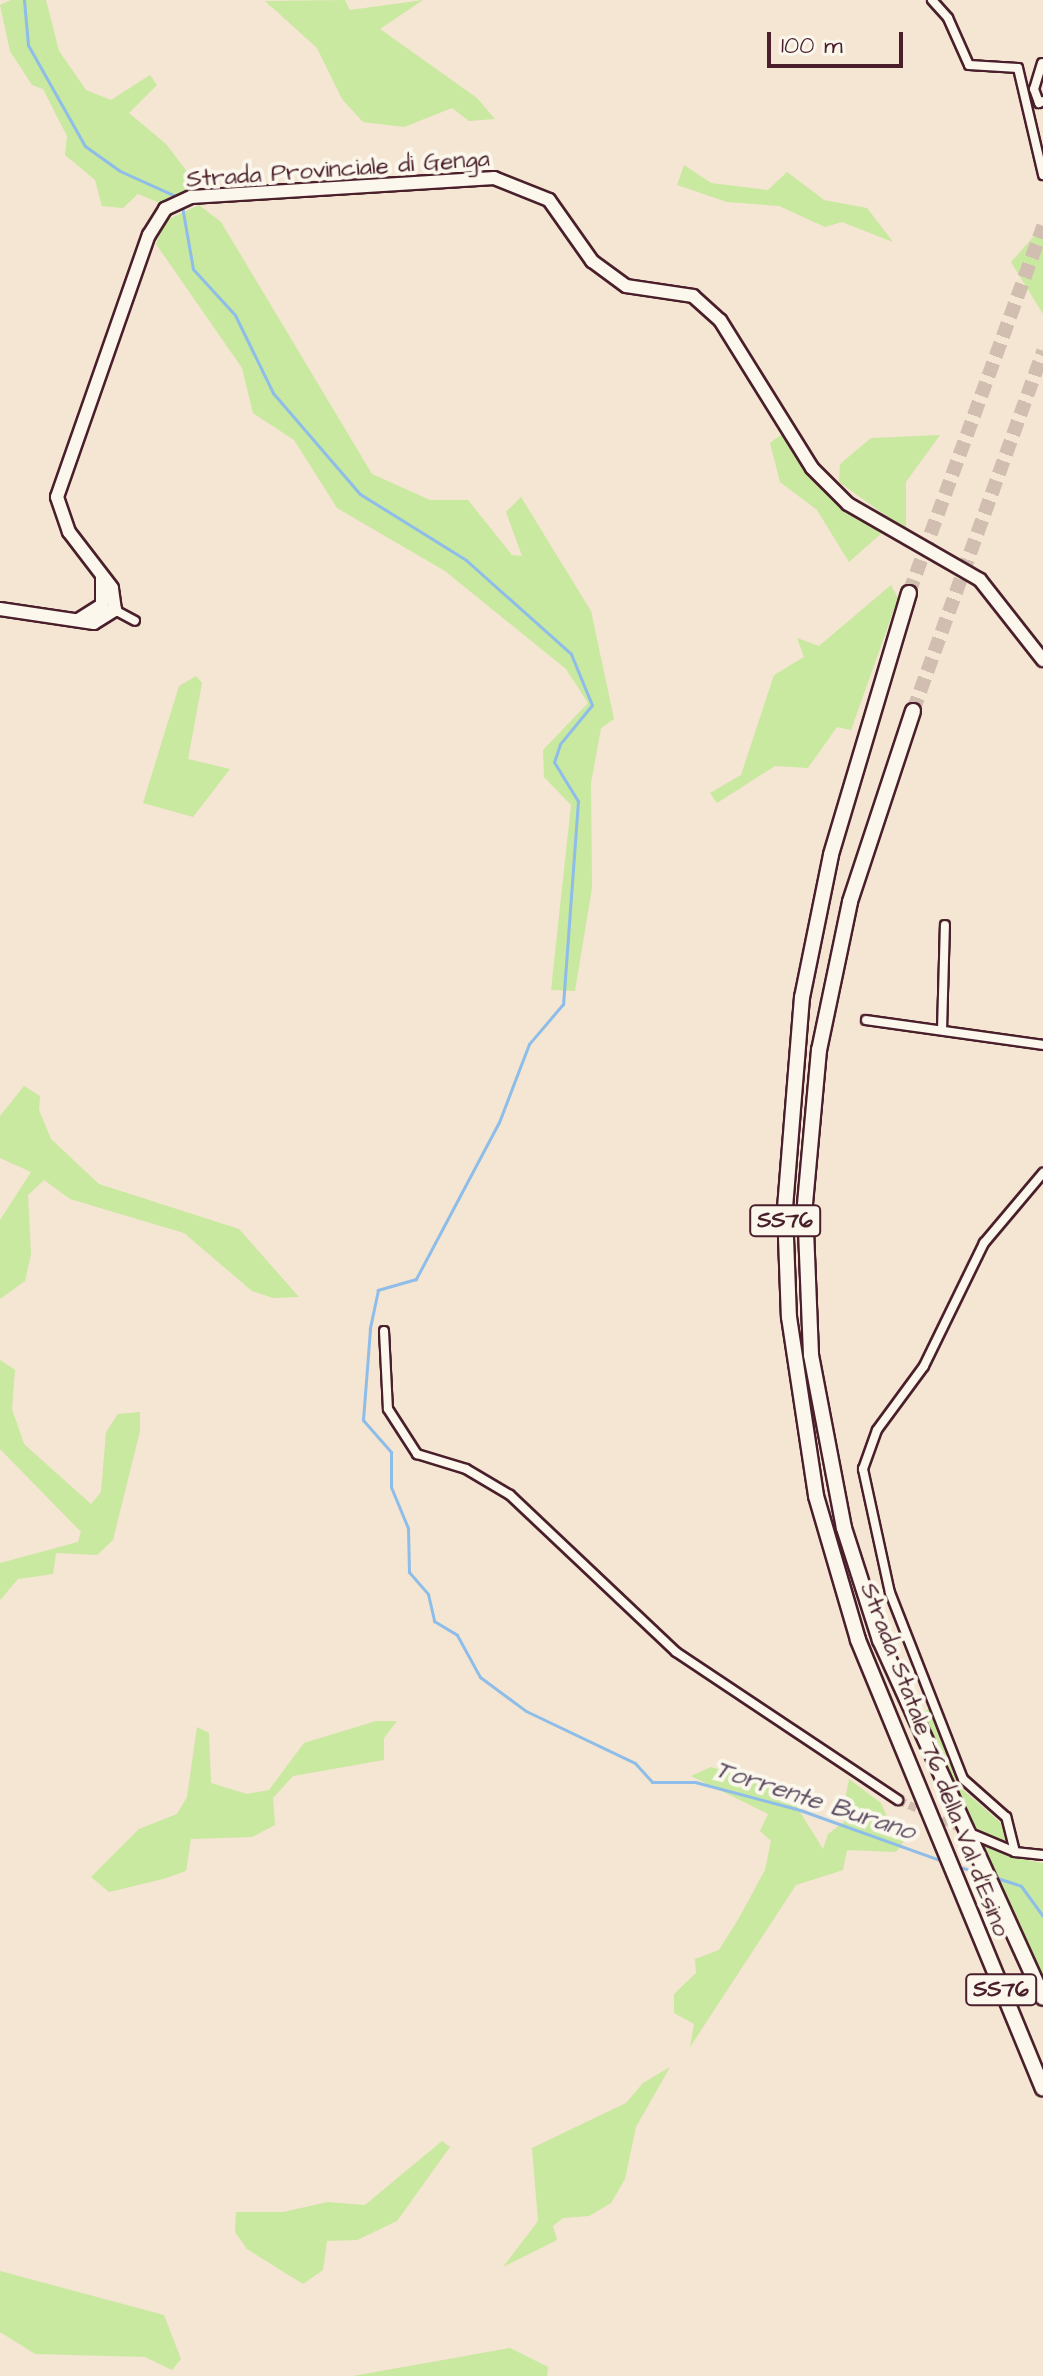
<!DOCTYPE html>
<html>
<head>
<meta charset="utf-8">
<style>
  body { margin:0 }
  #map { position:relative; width:1043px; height:2376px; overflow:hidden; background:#f4e6d2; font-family:"Architects Daughter",sans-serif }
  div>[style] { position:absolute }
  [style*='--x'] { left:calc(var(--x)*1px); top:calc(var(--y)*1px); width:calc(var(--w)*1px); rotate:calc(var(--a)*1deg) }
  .green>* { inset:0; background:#c9e8a0 }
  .stream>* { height:3px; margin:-1.5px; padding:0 1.5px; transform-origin:1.5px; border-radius:1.5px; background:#8ebde9 }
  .minor-tunnel>* { height:8px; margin-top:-4px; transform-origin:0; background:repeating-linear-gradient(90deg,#d2beb1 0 8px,transparent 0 12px) }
  .trunk-tunnel>* { height:14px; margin-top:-7px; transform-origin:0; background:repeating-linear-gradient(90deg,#d2beb1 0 14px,transparent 0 21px) }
  .roads { filter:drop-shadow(2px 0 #4a1f2b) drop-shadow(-2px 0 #4a1f2b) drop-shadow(0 2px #4a1f2b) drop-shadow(0 -2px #4a1f2b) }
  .minor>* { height:8px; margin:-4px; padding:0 4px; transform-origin:4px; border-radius:4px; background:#fbf7ec }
  .secondary>* { height:12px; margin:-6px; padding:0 6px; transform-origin:6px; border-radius:6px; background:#fbf7ec }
  .trunk>* { height:14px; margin:-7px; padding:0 7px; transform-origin:7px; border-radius:7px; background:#fbf7ec }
  span { translate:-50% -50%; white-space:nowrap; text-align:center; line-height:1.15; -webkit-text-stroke:8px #fbf7ec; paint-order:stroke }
  .shield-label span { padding:2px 6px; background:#fbf7ec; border:2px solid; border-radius:6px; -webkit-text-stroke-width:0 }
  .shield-label { font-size:22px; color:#4a1f2b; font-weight:700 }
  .street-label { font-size:24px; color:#4a1f2b }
  .water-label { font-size:26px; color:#5e4e64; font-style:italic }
  .scale { position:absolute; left:767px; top:32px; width:136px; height:36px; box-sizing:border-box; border:4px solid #4a1f2b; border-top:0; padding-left:10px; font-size:24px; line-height:28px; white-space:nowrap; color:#4a1f2b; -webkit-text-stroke:6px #fbf7ec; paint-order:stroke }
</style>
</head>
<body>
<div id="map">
  <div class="green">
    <div style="clip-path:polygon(11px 0,46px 0,59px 51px,86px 90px,111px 100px,150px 75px,157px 85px,129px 113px,166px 144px,201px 190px,160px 203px,138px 194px,123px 208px,102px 206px,95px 180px,65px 155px,67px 136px,43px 89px,32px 85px,10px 51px,0 5px)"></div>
    <div style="clip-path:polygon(345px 0,350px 10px,423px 0,380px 29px,477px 98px,495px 119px,469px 121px,452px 108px,404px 127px,363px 122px,342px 99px,317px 48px,265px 1px)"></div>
    <div style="clip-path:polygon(684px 165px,711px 183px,768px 190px,787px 172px,824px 200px,867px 208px,893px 242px,842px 222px,825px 227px,779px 206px,727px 202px,677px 185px)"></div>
    <div style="clip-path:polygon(199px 205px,221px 222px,372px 474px,430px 500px,468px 500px,512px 555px,522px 556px,506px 512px,521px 497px,591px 611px,614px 719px,601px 728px,591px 783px,592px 888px,575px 991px,551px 990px,571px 805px,544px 777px,543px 750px,588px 703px,566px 669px,445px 571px,337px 508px,294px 440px,253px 413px,242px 368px,156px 244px,165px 221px)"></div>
    <div style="clip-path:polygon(1043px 226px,1043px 314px,1011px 262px)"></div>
    <div style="clip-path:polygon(781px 435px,847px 508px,883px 532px,849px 562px,817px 510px,780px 482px,770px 443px)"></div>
    <div style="clip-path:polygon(940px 435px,906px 482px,906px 530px,839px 482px,840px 464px,871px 438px)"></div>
    <div style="clip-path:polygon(891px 585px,898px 598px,851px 730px,837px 727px,808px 768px,775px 766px,717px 803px,710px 793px,741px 775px,774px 675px,804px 657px,797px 638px,819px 646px)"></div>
    <div style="clip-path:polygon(196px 676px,202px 683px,188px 759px,230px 769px,193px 817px,143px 803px,179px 686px)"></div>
    <div style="clip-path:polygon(24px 1086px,40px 1096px,39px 1110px,51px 1139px,99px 1184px,239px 1229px,299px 1297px,273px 1298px,252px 1291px,184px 1233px,70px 1199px,44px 1180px,28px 1195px,31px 1254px,25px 1281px,0 1299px,0 1220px,31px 1172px,0 1158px,0 1116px)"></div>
    <div style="clip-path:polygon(0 1360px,15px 1370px,12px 1409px,24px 1444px,91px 1504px,101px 1492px,106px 1432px,118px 1414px,140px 1412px,140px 1431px,113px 1540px,97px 1555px,56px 1553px,53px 1574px,18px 1579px,0 1600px,0 1563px,78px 1542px,81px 1532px,0 1449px)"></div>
    <div style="clip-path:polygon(931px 1708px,962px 1789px,1009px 1830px,1006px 1856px,1043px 1863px,1043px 1979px,919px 1714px)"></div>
    <div style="clip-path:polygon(376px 1721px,397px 1721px,384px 1738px,384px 1760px,293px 1776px,273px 1798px,275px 1825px,252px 1837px,191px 1839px,186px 1871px,163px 1879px,109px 1892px,91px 1877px,139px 1829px,177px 1814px,187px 1797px,197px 1727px,209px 1733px,211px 1783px,247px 1794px,269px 1790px,304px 1743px)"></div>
    <div style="clip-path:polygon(711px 1767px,787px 1791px,823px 1849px,828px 1834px,860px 1810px,844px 1804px,849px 1779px,881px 1803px,892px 1827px,907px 1837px,896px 1852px,847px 1850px,843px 1870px,796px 1885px,690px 2047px,694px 2024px,674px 2013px,674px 1994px,696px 1973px,695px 1959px,719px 1950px,739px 1918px,765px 1870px,771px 1841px,760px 1831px,768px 1814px,691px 1776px)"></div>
    <div style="clip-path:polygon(670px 2067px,636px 2127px,625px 2179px,611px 2203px,589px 2216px,563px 2218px,553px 2226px,557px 2240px,503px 2267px,538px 2221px,532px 2148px,626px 2103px,643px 2083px)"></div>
    <div style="clip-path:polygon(442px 2141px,450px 2147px,397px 2221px,357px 2240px,327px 2241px,323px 2270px,303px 2284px,247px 2249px,235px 2232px,236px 2212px,283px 2212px,328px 2202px,365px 2205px)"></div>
    <div style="clip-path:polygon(0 2271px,164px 2315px,181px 2359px,172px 2370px,145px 2357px,35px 2354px,0 2332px)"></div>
    <div style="clip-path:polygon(510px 2348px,548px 2367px,547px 2376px,353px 2376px)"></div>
  </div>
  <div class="stream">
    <div style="--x:24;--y:0;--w:45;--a:84.9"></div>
    <div style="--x:28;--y:45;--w:116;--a:60.6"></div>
    <div style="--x:85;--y:146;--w:43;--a:35.5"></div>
    <div style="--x:120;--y:171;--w:66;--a:24.2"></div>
    <div style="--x:182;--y:206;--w:64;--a:80.1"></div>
    <div style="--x:193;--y:269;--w:62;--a:47.6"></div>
    <div style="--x:235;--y:315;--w:87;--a:64"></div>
    <div style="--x:273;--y:393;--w:133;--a:49.3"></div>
    <div style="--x:360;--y:494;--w:125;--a:31.9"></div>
    <div style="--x:466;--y:560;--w:141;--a:41.8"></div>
    <div style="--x:571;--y:654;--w:55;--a:67.6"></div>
    <div style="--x:592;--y:705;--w:50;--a:129.4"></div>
    <div style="--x:560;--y:744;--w:19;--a:108"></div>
    <div style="--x:554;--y:762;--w:46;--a:58.4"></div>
    <div style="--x:578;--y:801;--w:204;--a:94.2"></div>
    <div style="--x:563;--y:1004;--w:52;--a:130.4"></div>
    <div style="--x:529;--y:1044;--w:84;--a:111"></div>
    <div style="--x:499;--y:1122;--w:178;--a:117.9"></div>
    <div style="--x:416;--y:1279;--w:40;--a:164"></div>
    <div style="--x:378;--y:1290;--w:40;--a:102"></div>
    <div style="--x:370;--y:1329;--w:91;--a:94.4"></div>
    <div style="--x:363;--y:1420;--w:43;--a:48.8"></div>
    <div style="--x:391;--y:1452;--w:35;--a:90"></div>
    <div style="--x:391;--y:1487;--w:44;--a:67.5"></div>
    <div style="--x:408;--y:1528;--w:44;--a:88.7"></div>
    <div style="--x:409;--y:1572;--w:29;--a:49"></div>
    <div style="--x:428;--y:1594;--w:28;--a:77"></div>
    <div style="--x:434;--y:1621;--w:27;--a:31"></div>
    <div style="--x:457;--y:1635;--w:48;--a:61.3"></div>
    <div style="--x:480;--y:1677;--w:57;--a:36.5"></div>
    <div style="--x:526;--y:1711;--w:121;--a:25.5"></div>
    <div style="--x:635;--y:1763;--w:25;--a:48"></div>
    <div style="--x:652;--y:1782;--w:43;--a:0"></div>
    <div style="--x:695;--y:1782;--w:109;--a:14.9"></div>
    <div style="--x:800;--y:1810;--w:154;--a:19.7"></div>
    <div style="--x:956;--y:1866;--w:25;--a:16"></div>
    <div style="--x:994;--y:1877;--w:28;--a:18"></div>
    <div style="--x:1021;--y:1886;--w:37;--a:54"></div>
  </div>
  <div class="minor-tunnel">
    <div style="--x:898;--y:1800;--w:75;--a:24.5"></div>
  </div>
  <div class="trunk-tunnel">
    <div style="--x:909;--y:593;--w:391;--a:-69.9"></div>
    <div style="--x:913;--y:711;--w:383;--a:-70.1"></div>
  </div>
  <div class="roads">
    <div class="minor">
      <div style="--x:932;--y:0;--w:24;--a:48"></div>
      <div style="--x:948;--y:18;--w:51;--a:65.9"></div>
      <div style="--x:969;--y:65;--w:49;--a:3.5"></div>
      <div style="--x:1018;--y:68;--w:110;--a:76.8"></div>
      <div style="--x:1042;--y:63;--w:27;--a:107"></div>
      <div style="--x:1034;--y:89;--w:15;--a:70"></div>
      <div style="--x:1039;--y:103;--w:4;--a:-27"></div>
      <div style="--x:111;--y:608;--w:27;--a:28"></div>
      <div style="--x:866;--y:1020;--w:179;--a:8"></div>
      <div style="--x:942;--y:1030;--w:105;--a:-88.4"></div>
      <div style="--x:384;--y:1331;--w:78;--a:87.1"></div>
      <div style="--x:388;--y:1409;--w:54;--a:57.2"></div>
      <div style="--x:417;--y:1454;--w:51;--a:17"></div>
      <div style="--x:466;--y:1469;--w:51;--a:30.6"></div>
      <div style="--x:510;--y:1495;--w:228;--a:43.4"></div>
      <div style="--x:676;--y:1652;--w:267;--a:33.7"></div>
      <div style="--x:972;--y:1834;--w:47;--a:22.7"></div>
      <div style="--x:1015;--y:1852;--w:28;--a:6"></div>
      <div style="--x:1015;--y:1852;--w:36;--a:-104"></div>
      <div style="--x:1006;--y:1817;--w:57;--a:-138.5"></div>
      <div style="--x:963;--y:1779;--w:200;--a:-111.4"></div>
      <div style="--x:890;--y:1593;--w:127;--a:-102.3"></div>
      <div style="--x:863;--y:1469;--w:41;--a:-70.3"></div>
      <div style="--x:877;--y:1430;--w:79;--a:-53.7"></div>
      <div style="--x:924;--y:1366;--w:137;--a:-64"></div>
      <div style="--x:984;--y:1243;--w:92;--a:-49.9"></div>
    </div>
    <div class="secondary">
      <div style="--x:0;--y:609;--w:95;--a:8.5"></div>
      <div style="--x:94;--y:623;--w:25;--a:-32"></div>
      <div style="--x:115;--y:610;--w:22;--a:-98"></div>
      <div style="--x:112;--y:588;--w:71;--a:-127.5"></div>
      <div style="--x:69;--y:532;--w:37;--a:-109"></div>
      <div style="--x:57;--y:497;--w:278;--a:-70.7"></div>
      <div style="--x:149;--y:235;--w:31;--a:-58"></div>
      <div style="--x:165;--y:209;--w:29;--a:-25"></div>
      <div style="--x:191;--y:197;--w:304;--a:-3.6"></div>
      <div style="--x:494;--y:178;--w:59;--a:21.8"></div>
      <div style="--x:549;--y:200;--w:75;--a:54.8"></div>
      <div style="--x:592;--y:261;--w:42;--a:36.3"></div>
      <div style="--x:626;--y:286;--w:68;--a:8.5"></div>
      <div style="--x:693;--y:296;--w:36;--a:42"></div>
      <div style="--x:720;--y:320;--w:174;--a:58.1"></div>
      <div style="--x:812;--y:468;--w:51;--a:45"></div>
      <div style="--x:848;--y:504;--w:152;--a:29.9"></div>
      <div style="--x:980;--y:580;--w:102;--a:51.8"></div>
      <div style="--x:78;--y:620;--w:28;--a:-32"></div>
      <div style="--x:102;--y:605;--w:28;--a:-90"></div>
    </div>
    <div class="trunk">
      <div style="--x:909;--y:593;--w:273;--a:106.6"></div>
      <div style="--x:831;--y:855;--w:145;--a:101.5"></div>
      <div style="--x:802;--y:997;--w:214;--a:94.6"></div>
      <div style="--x:785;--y:1210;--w:107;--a:87.9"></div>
      <div style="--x:789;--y:1317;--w:181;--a:81.4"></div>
      <div style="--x:816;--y:1496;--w:150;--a:73.7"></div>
      <div style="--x:858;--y:1640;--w:485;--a:67.6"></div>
      <div style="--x:913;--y:711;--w:201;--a:108.3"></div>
      <div style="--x:850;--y:902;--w:151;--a:101.8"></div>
      <div style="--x:819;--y:1050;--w:156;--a:95.2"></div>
      <div style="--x:805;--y:1205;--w:150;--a:87.7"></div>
      <div style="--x:811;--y:1355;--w:176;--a:79.2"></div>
      <div style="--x:844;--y:1528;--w:118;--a:72.2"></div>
      <div style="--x:880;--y:1640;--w:393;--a:65.5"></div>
    </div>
  </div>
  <div class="shield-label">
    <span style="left:785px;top:1221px">SS76</span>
    <span style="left:1001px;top:1990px">SS76</span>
  </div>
  <div class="street-label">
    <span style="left:338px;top:170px;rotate:-4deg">Strada Provinciale di Genga</span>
    <span style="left:934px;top:1760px;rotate:69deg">Strada Statale 76 della Val d'Esino</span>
  </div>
  <div class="water-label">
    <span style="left:815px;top:1801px;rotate:18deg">Torrente Burano</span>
  </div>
  <div class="scale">100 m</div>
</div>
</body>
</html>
